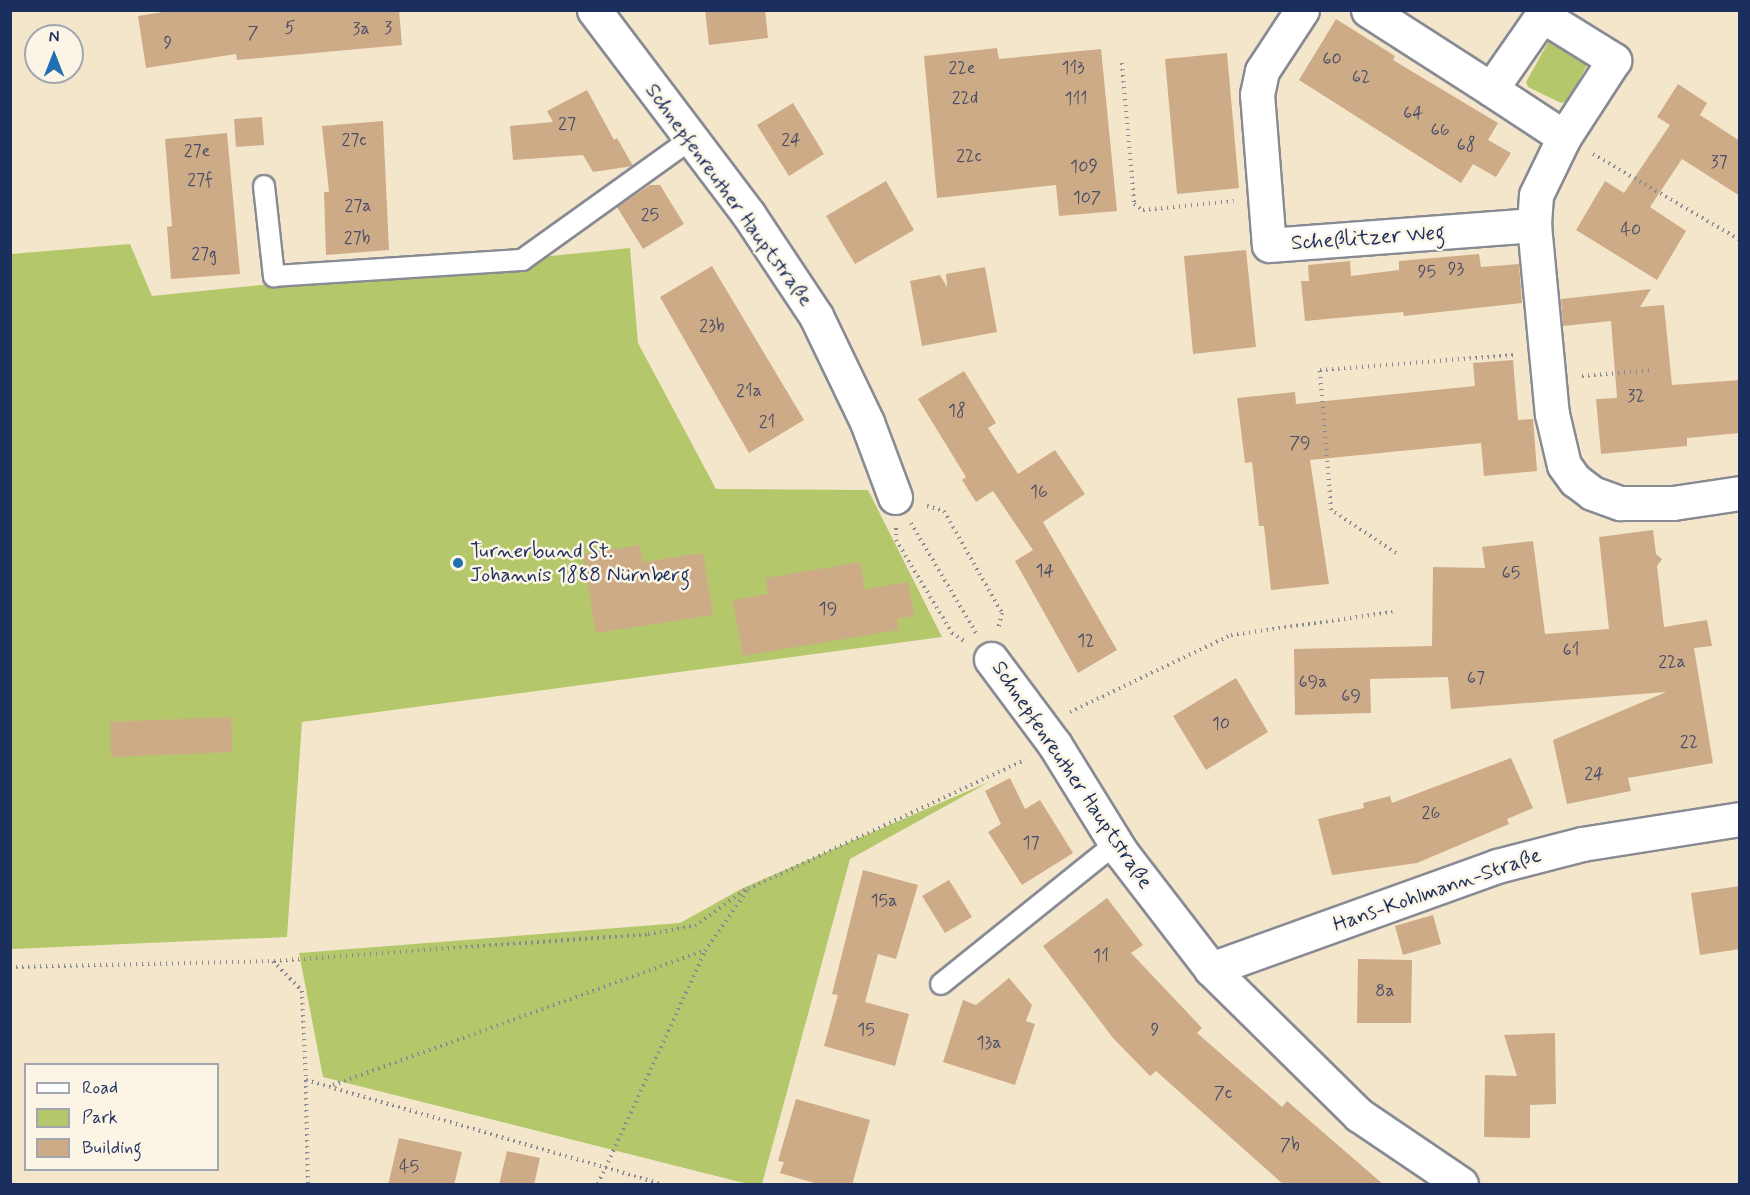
<!DOCTYPE html>
<html>
<head>
<meta charset="utf-8">
<style>
  body { margin:0 }
  #map { position:relative; width:1750px; height:1195px; overflow:hidden; background:#f4e6cb; font-family:Mynerve,sans-serif }
  div>[style] { position:absolute }
  [style*='--x'] { left:calc(var(--x)*1px); top:calc(var(--y)*1px); width:calc(var(--w)*1px); rotate:calc(var(--a)*1deg) }
  .green>* { inset:0; background:#b4c86b }
  .building>* { inset:0; background:#ceab87 }
  .path>* { height:4px; margin-top:-2px; transform-origin:0; background:repeating-linear-gradient(90deg,#888a94 0 1.5px,transparent 0 6px) }
  .roads { filter:drop-shadow(2px 0 #888a94) drop-shadow(-2px 0 #888a94) drop-shadow(0 2px #888a94) drop-shadow(0 -2px #888a94) }
  .service>* { height:20px; margin:-10px; padding:0 10px; transform-origin:10px; border-radius:10px; background:#fff }
  .minor>* { height:33px; margin:-16.5px; padding:0 16.5px; transform-origin:16.5px; border-radius:16.5px; background:#fff }
  .dots>* { width:16px; height:16px; translate:-50% -50%; box-sizing:border-box; border:3px solid #fcf5e5; border-radius:50% }
  span { translate:-50% -50%; white-space:nowrap; text-align:center; line-height:1.15; -webkit-text-stroke:5px #fcf5e5; paint-order:stroke }
  .number-label { font-size:18px; color:#484e68 }
  .number-label span { -webkit-text-stroke-width:0 }
  .street-label { font-size:21px; color:#1b2f5e }
  .poi-label { font-size:21px; color:#1b2f5e }
  .left { translate:0 -50%; text-align:left }
  .frame { position:absolute; inset:0; border:12px solid #1b2f5e; pointer-events:none }
  .legend { position:absolute; left:24px; top:1063px; width:195px; height:108px; box-sizing:border-box; background:#fcf5e5; border:2px solid #a2a6af; margin:0; padding:8px 10px; list-style:none; font-size:18px; color:#1b2f5e }
  .legend li { display:flex; align-items:center; gap:12px; height:30px }
  .legend b { width:30px; border:2px solid #a2a6af }
  .north { position:absolute; left:24px; top:24px; width:60px; height:60px; box-sizing:border-box; background:#fcf5e5; border:2px solid #a2a6af; border-radius:50%; rotate:0deg; font-size:16px; font-weight:700; line-height:24px; text-align:center; color:#1b2f5e }
  .north::after { content:''; display:block; margin:auto; width:21px; height:27px; background:#1f6fb2; clip-path:polygon(50% 0,100% 100%,50% 72%,0 100%) }
</style>
</head>
<body>
<div id="map">
  <div class="green">
    <div style="clip-path:polygon(1550px 39px,1587px 58px,1587px 65px,1568px 101px,1561px 103px,1528px 87px,1526px 82px)"></div>
    <div style="clip-path:polygon(130px 244px,152px 296px,630px 248px,638px 343px,716px 489px,868px 490px,942px 637px,302px 722px,287px 937px,11px 949px,11px 254px)"></div>
    <div style="clip-path:polygon(989px 782px,850px 859px,762px 1184px,748px 1184px,323px 1077px,299px 953px,680px 923px,743px 888px)"></div>
  </div>
  <div class="building">
    <div style="clip-path:polygon(175px 10px,399px 10px,402px 45px,237px 60px,236px 54px,146px 68px,138px 16px)"></div>
    <div style="clip-path:polygon(705px 10px,765px 10px,768px 38px,709px 45px)"></div>
    <div style="clip-path:polygon(1336px 19px,1395px 56px,1393px 60px,1498px 123px,1488px 140px,1511px 153px,1496px 177px,1473px 164px,1461px 183px,1299px 80px)"></div>
    <div style="clip-path:polygon(997px 48px,999px 59px,1101px 49px,1117px 211px,1059px 216px,1056px 185px,937px 198px,924px 56px)"></div>
    <div style="clip-path:polygon(1227px 53px,1239px 188px,1177px 194px,1165px 59px)"></div>
    <div style="clip-path:polygon(1678px 84px,1707px 103px,1700px 115px,1740px 141px,1740px 196px,1682px 159px,1650px 207px,1686px 231px,1657px 280px,1576px 230px,1605px 181px,1624px 193px,1670px 125px,1657px 117px)"></div>
    <div style="clip-path:polygon(587px 90px,614px 140px,617px 138px,633px 166px,593px 172px,583px 155px,513px 160px,510px 126px,553px 122px,547px 111px)"></div>
    <div style="clip-path:polygon(793px 103px,824px 154px,789px 176px,757px 125px)"></div>
    <div style="clip-path:polygon(262px 117px,264px 145px,236px 147px,234px 119px)"></div>
    <div style="clip-path:polygon(383px 121px,389px 250px,326px 255px,324px 192px,329px 192px,322px 126px)"></div>
    <div style="clip-path:polygon(227px 133px,240px 274px,171px 279px,167px 227px,172px 226px,165px 139px)"></div>
    <div style="clip-path:polygon(886px 181px,914px 230px,855px 264px,826px 216px)"></div>
    <div style="clip-path:polygon(650px 185px,660px 185px,684px 224px,643px 249px,617px 207px)"></div>
    <div style="clip-path:polygon(1246px 250px,1256px 347px,1193px 354px,1184px 256px)"></div>
    <div style="clip-path:polygon(1479px 254px,1481px 267px,1519px 264px,1522px 303px,1404px 316px,1403px 312px,1305px 321px,1301px 281px,1309px 281px,1308px 265px,1350px 261px,1351px 276px,1399px 270px,1399px 261px)"></div>
    <div style="clip-path:polygon(712px 266px,804px 420px,749px 453px,660px 297px)"></div>
    <div style="clip-path:polygon(985px 267px,997px 332px,922px 346px,910px 281px,940px 275px,947px 287px,946px 274px)"></div>
    <div style="clip-path:polygon(1651px 289px,1640px 307px,1664px 305px,1672px 385px,1740px 380px,1740px 433px,1687px 438px,1687px 446px,1601px 454px,1596px 399px,1617px 398px,1611px 321px,1563px 326px,1561px 299px)"></div>
    <div style="clip-path:polygon(1513px 360px,1518px 420px,1533px 419px,1537px 471px,1484px 476px,1481px 443px,1310px 460px,1329px 584px,1271px 590px,1264px 526px,1259px 526px,1252px 462px,1245px 463px,1237px 398px,1295px 392px,1296px 404px,1475px 386px,1473px 363px)"></div>
    <div style="clip-path:polygon(964px 371px,996px 423px,988px 428px,1018px 474px,1055px 450px,1085px 494px,1043px 522px,1117px 650px,1078px 673px,1015px 561px,1033px 550px,993px 491px,976px 502px,962px 480px,966px 477px,918px 399px)"></div>
    <div style="clip-path:polygon(1653px 530px,1656px 554px,1662px 559px,1657px 566px,1664px 627px,1707px 620px,1712px 646px,1694px 648px,1713px 763px,1628px 778px,1631px 791px,1567px 804px,1553px 740px,1666px 692px,1451px 709px,1448px 677px,1370px 679px,1371px 713px,1295px 715px,1294px 649px,1432px 646px,1433px 567px,1485px 568px,1482px 547px,1533px 541px,1545px 634px,1609px 629px,1599px 537px)"></div>
    <div style="clip-path:polygon(640px 545px,643px 562px,703px 553px,713px 615px,596px 633px,583px 554px)"></div>
    <div style="clip-path:polygon(860px 562px,865px 589px,908px 582px,914px 616px,897px 619px,899px 630px,743px 656px,733px 600px,768px 594px,765px 578px)"></div>
    <div style="clip-path:polygon(1236px 678px,1268px 732px,1206px 770px,1173px 716px)"></div>
    <div style="clip-path:polygon(231px 717px,232px 752px,111px 757px,110px 722px)"></div>
    <div style="clip-path:polygon(1511px 758px,1533px 808px,1507px 819px,1509px 824px,1417px 863px,1332px 875px,1318px 819px,1364px 808px,1363px 803px,1390px 796px,1392px 803px)"></div>
    <div style="clip-path:polygon(1010px 778px,1025px 809px,1040px 800px,1073px 853px,1022px 885px,988px 832px,1001px 824px,985px 791px)"></div>
    <div style="clip-path:polygon(863px 870px,918px 885px,896px 959px,878px 954px,865px 1002px,909px 1014px,895px 1066px,824px 1046px,838px 995px,832px 994px)"></div>
    <div style="clip-path:polygon(949px 880px,972px 917px,945px 933px,922px 896px)"></div>
    <div style="clip-path:polygon(1740px 886px,1740px 949px,1700px 955px,1691px 893px)"></div>
    <div style="clip-path:polygon(1107px 898px,1143px 945px,1131px 953px,1202px 1028px,1197px 1033px,1282px 1107px,1287px 1101px,1384px 1185px,1284px 1185px,1156px 1071px,1150px 1076px,1113px 1038px,1043px 946px)"></div>
    <div style="clip-path:polygon(1433px 915px,1441px 944px,1403px 955px,1395px 926px)"></div>
    <div style="clip-path:polygon(1358px 959px,1412px 960px,1411px 1023px,1357px 1023px)"></div>
    <div style="clip-path:polygon(1009px 978px,1032px 1005px,1026px 1021px,1035px 1024px,1015px 1085px,943px 1062px,963px 1000px,976px 1005px)"></div>
    <div style="clip-path:polygon(1555px 1033px,1556px 1104px,1530px 1105px,1530px 1138px,1484px 1137px,1485px 1075px,1517px 1076px,1504px 1035px)"></div>
    <div style="clip-path:polygon(796px 1099px,870px 1120px,852px 1185px,821px 1185px,780px 1173px,784px 1162px,778px 1161px)"></div>
    <div style="clip-path:polygon(399px 1138px,462px 1152px,454px 1185px,388px 1185px)"></div>
    <div style="clip-path:polygon(507px 1151px,540px 1158px,534px 1185px,499px 1185px)"></div>
  </div>
  <div class="path">
    <div style="--x:1122;--y:63;--w:142;--a:85.1"></div>
    <div style="--x:1134;--y:204;--w:11;--a:34"></div>
    <div style="--x:1143;--y:210;--w:91;--a:-5.6"></div>
    <div style="--x:1593;--y:154;--w:170;--a:30.3"></div>
    <div style="--x:1582;--y:376;--w:72;--a:-4.8"></div>
    <div style="--x:927;--y:506;--w:18;--a:16"></div>
    <div style="--x:944;--y:511;--w:117;--a:60.4"></div>
    <div style="--x:1002;--y:613;--w:16;--a:104"></div>
    <div style="--x:911;--y:523;--w:128;--a:59.4"></div>
    <div style="--x:896;--y:528;--w:12;--a:90"></div>
    <div style="--x:896;--y:540;--w:109;--a:58.9"></div>
    <div style="--x:952;--y:633;--w:17;--a:33"></div>
    <div style="--x:1396;--y:553;--w:78;--a:-146.5"></div>
    <div style="--x:1331;--y:510;--w:140;--a:-94.5"></div>
    <div style="--x:1320;--y:370;--w:196;--a:-4.4"></div>
    <div style="--x:1070;--y:712;--w:178;--a:-25.6"></div>
    <div style="--x:1231;--y:635;--w:163;--a:-8.1"></div>
    <div style="--x:274;--y:961;--w:375;--a:-4.1"></div>
    <div style="--x:648;--y:934;--w:48;--a:-9.7"></div>
    <div style="--x:695;--y:926;--w:62;--a:-35.8"></div>
    <div style="--x:10;--y:967;--w:263;--a:-1.3"></div>
    <div style="--x:273;--y:961;--w:42;--a:46"></div>
    <div style="--x:302;--y:991;--w:89;--a:87.4"></div>
    <div style="--x:306;--y:1080;--w:370;--a:16.3"></div>
    <div style="--x:306;--y:1080;--w:104;--a:88.9"></div>
    <div style="--x:333;--y:1085;--w:394;--a:-19.9"></div>
    <div style="--x:598;--y:1184;--w:256;--a:-65.3"></div>
    <div style="--x:705;--y:951;--w:75;--a:-55.3"></div>
    <div style="--x:748;--y:889;--w:306;--a:-25"></div>
  </div>
  <div class="roads">
    <div class="service">
      <div style="--x:264;--y:186;--w:91;--a:83.7"></div>
      <div style="--x:274;--y:276;--w:249;--a:-3.7"></div>
      <div style="--x:522;--y:260;--w:208;--a:-35.6"></div>
      <div style="--x:941;--y:984;--w:223;--a:-38.8"></div>
    </div>
    <div class="minor">
      <div style="--x:594;--y:10;--w:257;--a:52.9"></div>
      <div style="--x:749;--y:215;--w:121;--a:56.4"></div>
      <div style="--x:816;--y:316;--w:118;--a:64.3"></div>
      <div style="--x:867;--y:422;--w:80;--a:69.5"></div>
      <div style="--x:1302;--y:10;--w:73;--a:123.3"></div>
      <div style="--x:1262;--y:71;--w:24;--a:102"></div>
      <div style="--x:1257;--y:94;--w:151;--a:85.5"></div>
      <div style="--x:1269;--y:245;--w:266;--a:-4.3"></div>
      <div style="--x:1368;--y:10;--w:146;--a:32.7"></div>
      <div style="--x:1543;--y:16;--w:84;--a:31.8"></div>
      <div style="--x:1614;--y:60;--w:92;--a:123"></div>
      <div style="--x:1564;--y:137;--w:87;--a:-146.7"></div>
      <div style="--x:1491;--y:89;--w:96;--a:-55.2"></div>
      <div style="--x:1564;--y:137;--w:64;--a:115.8"></div>
      <div style="--x:1536;--y:195;--w:30;--a:94"></div>
      <div style="--x:1534;--y:225;--w:190;--a:84.6"></div>
      <div style="--x:1552;--y:414;--w:52;--a:76.8"></div>
      <div style="--x:1564;--y:465;--w:19;--a:54"></div>
      <div style="--x:1575;--y:480;--w:21;--a:37"></div>
      <div style="--x:1592;--y:493;--w:30;--a:20"></div>
      <div style="--x:1620;--y:503;--w:53;--a:0"></div>
      <div style="--x:1673;--y:503;--w:68;--a:-8.5"></div>
      <div style="--x:991;--y:659;--w:107;--a:53.3"></div>
      <div style="--x:1055;--y:745;--w:126;--a:58.3"></div>
      <div style="--x:1121;--y:852;--w:148;--a:52.4"></div>
      <div style="--x:1211;--y:969;--w:208;--a:44.6"></div>
      <div style="--x:1359;--y:1115;--w:123;--a:34.1"></div>
      <div style="--x:1211;--y:969;--w:304;--a:-19.8"></div>
      <div style="--x:1497;--y:866;--w:88;--a:-14.5"></div>
      <div style="--x:1582;--y:844;--w:160;--a:-9"></div>
    </div>
  </div>
  <div class="dots">
    <div style="left:458px;top:563px;background:#1f6fb2"></div>
  </div>
  <div class="number-label">
    <span style="left:290px;top:28px">5</span>
    <span style="left:388px;top:28px">3</span>
    <span style="left:361px;top:29px">3a</span>
    <span style="left:253px;top:33px">7</span>
    <span style="left:168px;top:43px">9</span>
    <span style="left:1332px;top:59px">60</span>
    <span style="left:962px;top:68px">22e</span>
    <span style="left:1073px;top:68px">113</span>
    <span style="left:1361px;top:77px">62</span>
    <span style="left:965px;top:98px">22d</span>
    <span style="left:1076px;top:99px">111</span>
    <span style="left:1413px;top:113px">64</span>
    <span style="left:567px;top:124px">27</span>
    <span style="left:1440px;top:130px">66</span>
    <span style="left:354px;top:140px">27c</span>
    <span style="left:791px;top:140px">24</span>
    <span style="left:1466px;top:145px">68</span>
    <span style="left:197px;top:151px">27e</span>
    <span style="left:969px;top:156px">22c</span>
    <span style="left:1719px;top:162px">37</span>
    <span style="left:1084px;top:167px">109</span>
    <span style="left:200px;top:180px">27f</span>
    <span style="left:1087px;top:198px">107</span>
    <span style="left:358px;top:206px">27a</span>
    <span style="left:650px;top:215px">25</span>
    <span style="left:1631px;top:230px">40</span>
    <span style="left:357px;top:238px">27b</span>
    <span style="left:204px;top:254px">27g</span>
    <span style="left:1456px;top:269px">93</span>
    <span style="left:1427px;top:272px">95</span>
    <span style="left:712px;top:326px">23b</span>
    <span style="left:749px;top:391px">21a</span>
    <span style="left:1636px;top:396px">32</span>
    <span style="left:957px;top:411px">18</span>
    <span style="left:767px;top:422px">21</span>
    <span style="left:1300px;top:443px">79</span>
    <span style="left:1039px;top:492px">16</span>
    <span style="left:1045px;top:571px">14</span>
    <span style="left:1511px;top:573px">65</span>
    <span style="left:828px;top:609px">19</span>
    <span style="left:1086px;top:641px">12</span>
    <span style="left:1571px;top:650px">61</span>
    <span style="left:1672px;top:662px">22a</span>
    <span style="left:1476px;top:678px">67</span>
    <span style="left:1313px;top:682px">69a</span>
    <span style="left:1351px;top:696px">69</span>
    <span style="left:1221px;top:724px">10</span>
    <span style="left:1689px;top:742px">22</span>
    <span style="left:1594px;top:774px">24</span>
    <span style="left:1431px;top:813px">26</span>
    <span style="left:1031px;top:843px">17</span>
    <span style="left:884px;top:901px">15a</span>
    <span style="left:1101px;top:956px">11</span>
    <span style="left:1385px;top:991px">8a</span>
    <span style="left:866px;top:1030px">15</span>
    <span style="left:1155px;top:1030px">9</span>
    <span style="left:989px;top:1043px">13a</span>
    <span style="left:1223px;top:1093px">7c</span>
    <span style="left:1290px;top:1145px">7b</span>
    <span style="left:409px;top:1167px">45</span>
  </div>
  <div class="street-label">
    <span style="left:729px;top:195px;rotate:54deg">Schnepfenreuther Hauptstraße</span>
    <span style="left:1368px;top:238px;rotate:-4deg">Scheßlitzer Weg</span>
    <span style="left:1072px;top:775px;rotate:56deg">Schnepfenreuther Hauptstraße</span>
    <span style="left:1437px;top:890px;rotate:-19deg">Hans-Kohlmann-Straße</span>
  </div>
  <div class="poi-label">
    <span class="left" style="left:470px;top:563px">Turnerbund St.<br>Johannis 1888 Nürnberg</span>
  </div>
  <div class="frame"></div>
  <ul class="legend">
  <li><b style="height:8px;background:#fff"></b>Road</li>
  <li><b style="height:16px;background:#b4c86b"></b>Park</li>
  <li><b style="height:16px;background:#ceab87"></b>Building</li>
  </ul>
  <div class="north">N</div>
</div>
</body>
</html>
